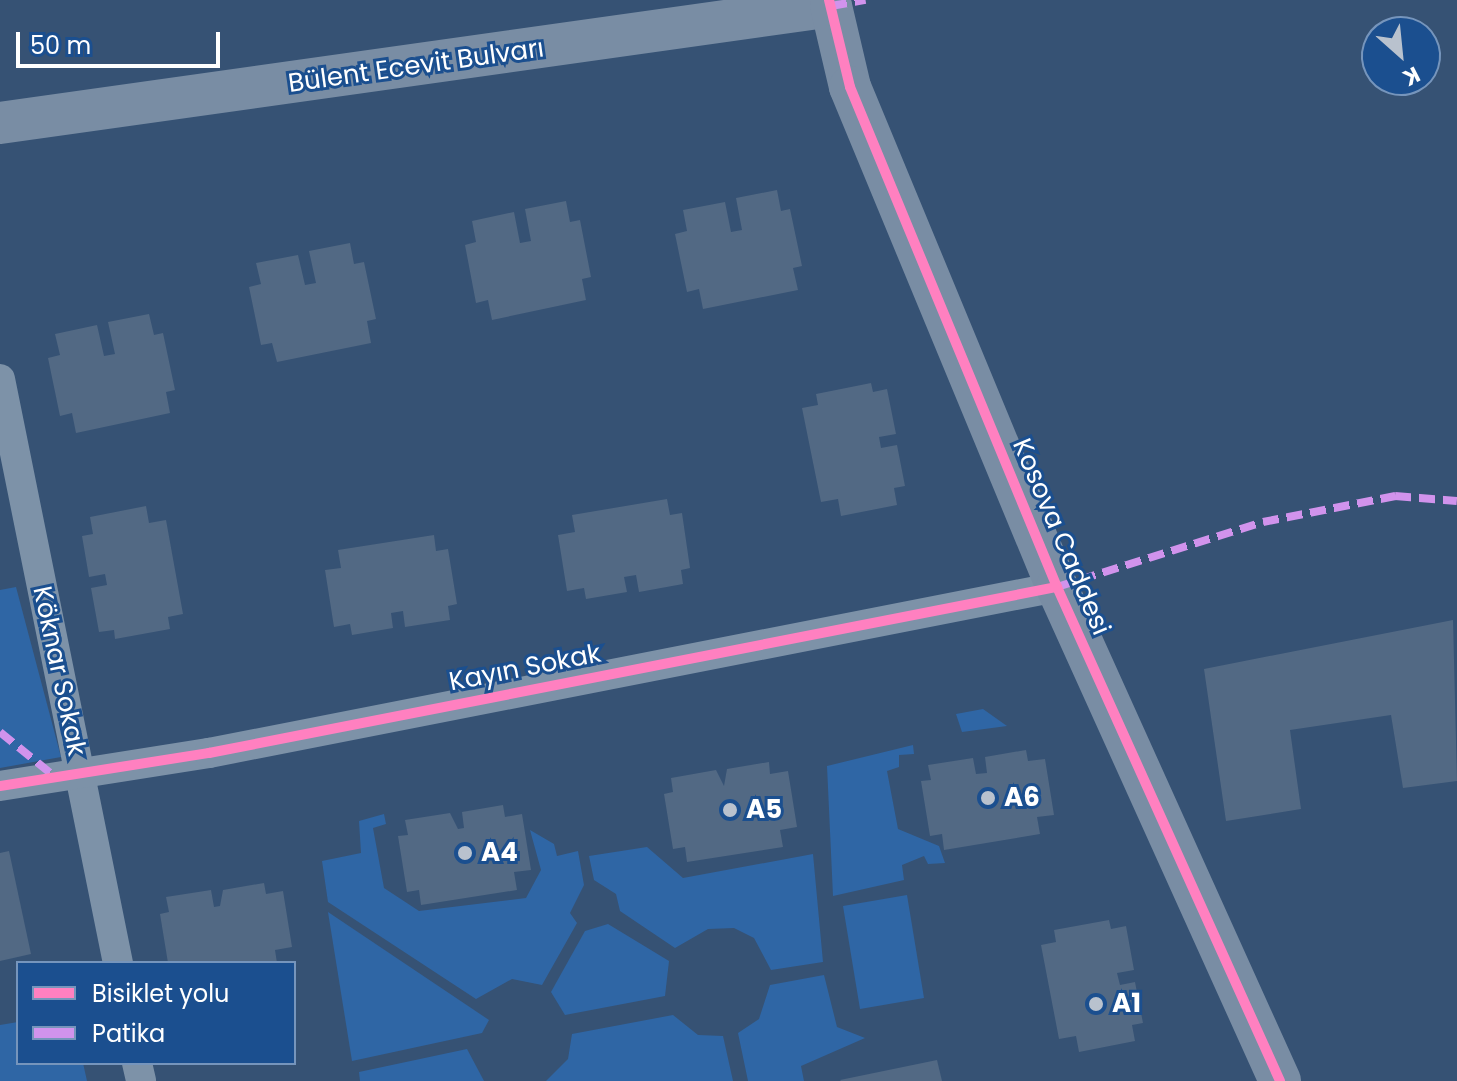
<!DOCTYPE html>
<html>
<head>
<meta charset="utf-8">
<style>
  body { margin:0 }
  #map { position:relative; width:1457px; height:1081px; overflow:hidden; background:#365274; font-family:Poppins,sans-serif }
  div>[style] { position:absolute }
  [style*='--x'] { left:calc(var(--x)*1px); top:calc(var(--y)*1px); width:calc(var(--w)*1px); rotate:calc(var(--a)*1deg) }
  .green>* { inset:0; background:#2f66a5 }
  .building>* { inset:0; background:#526984 }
  .street>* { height:30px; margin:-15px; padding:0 15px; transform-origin:15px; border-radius:15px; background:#7d92a8 }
  .secondary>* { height:42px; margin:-21px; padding:0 21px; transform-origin:21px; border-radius:21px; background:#798da4 }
  .quiet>* { height:8px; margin-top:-4px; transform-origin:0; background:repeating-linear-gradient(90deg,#d193ec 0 16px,transparent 0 24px) }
  .cycleway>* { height:10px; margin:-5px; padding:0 5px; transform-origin:5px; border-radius:5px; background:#ff80c0 }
  .dots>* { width:22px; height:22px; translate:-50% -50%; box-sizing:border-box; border:4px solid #1b4f8f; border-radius:50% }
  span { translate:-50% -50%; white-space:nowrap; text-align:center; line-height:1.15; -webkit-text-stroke:6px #1b4f8f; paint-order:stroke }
  .street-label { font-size:26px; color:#fff }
  .poi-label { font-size:26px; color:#fff; font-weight:700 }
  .left { translate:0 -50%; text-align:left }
  .legend { position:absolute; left:16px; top:961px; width:280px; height:104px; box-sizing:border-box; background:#1b4f8f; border:2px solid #7695bc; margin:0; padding:10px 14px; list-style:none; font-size:24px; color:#fff }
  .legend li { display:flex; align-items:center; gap:16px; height:40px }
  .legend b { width:40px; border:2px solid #7695bc }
  .north { position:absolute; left:1361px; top:16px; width:80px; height:80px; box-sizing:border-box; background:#1b4f8f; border:2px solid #7695bc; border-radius:50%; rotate:153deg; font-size:22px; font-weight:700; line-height:32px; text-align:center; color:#fff }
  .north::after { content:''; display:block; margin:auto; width:28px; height:36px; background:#b9c2ce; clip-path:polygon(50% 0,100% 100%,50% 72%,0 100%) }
  .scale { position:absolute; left:16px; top:32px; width:204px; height:36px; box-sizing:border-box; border:4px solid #fff; border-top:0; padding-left:10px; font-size:24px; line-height:28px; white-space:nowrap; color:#fff; -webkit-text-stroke:6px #1b4f8f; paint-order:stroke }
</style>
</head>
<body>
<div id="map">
  <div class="green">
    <div style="clip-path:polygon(16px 587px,61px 757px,0 768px,0 590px)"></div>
    <div style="clip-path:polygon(983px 709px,1007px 726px,962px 732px,956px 714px)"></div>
    <div style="clip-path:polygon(913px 745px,914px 754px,899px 755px,899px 767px,887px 771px,898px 829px,939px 846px,945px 863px,928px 864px,924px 856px,902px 865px,904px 880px,833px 896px,827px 766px)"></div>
    <div style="clip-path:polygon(384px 814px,386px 824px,373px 828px,384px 888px,419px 911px,526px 898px,541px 870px,530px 830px,554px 844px,557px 856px,578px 851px,584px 885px,570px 913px,577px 923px,542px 985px,512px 979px,476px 999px,328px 902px,322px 861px,361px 853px,359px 821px)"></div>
    <div style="clip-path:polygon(647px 847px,683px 878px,813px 854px,823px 962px,771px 970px,754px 938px,734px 928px,708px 929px,675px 948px,620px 911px,616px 894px,594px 880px,589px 856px)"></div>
    <div style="clip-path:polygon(907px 895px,924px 998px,860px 1009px,843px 906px)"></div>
    <div style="clip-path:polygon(328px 912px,489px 1020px,482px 1033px,352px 1061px)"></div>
    <div style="clip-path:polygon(608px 924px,669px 961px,665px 996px,565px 1015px,551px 992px,585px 931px)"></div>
    <div style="clip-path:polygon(824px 975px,837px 1027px,865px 1038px,801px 1066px,804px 1081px,748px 1081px,738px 1033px,759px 1019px,770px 985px)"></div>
    <div style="clip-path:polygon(673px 1015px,698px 1035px,723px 1036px,733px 1081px,546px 1081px,568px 1059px,572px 1034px)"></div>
    <div style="clip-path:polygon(18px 1022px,18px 1063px,83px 1063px,87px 1081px,0 1081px,0 1025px)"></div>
    <div style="clip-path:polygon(467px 1049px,484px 1081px,360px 1081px,359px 1072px)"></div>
  </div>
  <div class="building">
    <div style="clip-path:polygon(777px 190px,781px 211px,790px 209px,802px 266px,793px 268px,798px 290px,703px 309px,699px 289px,687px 292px,675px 234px,687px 231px,683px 210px,725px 202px,731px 232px,742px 230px,736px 198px)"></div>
    <div style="clip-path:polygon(566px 201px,570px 222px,580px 220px,591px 277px,582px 279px,586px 300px,492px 320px,488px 300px,476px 303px,465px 245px,476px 242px,472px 221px,514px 212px,520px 243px,531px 241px,525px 209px)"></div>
    <div style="clip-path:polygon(350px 243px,354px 264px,364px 262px,376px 319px,367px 321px,371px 343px,277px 362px,272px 343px,261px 345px,249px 287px,261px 284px,256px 263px,298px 255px,305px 285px,316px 283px,309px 251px)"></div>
    <div style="clip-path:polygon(149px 314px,154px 335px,163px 333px,175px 390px,166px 392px,170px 413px,76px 433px,72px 413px,60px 416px,48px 358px,60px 355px,55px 334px,97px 325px,104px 356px,115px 354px,108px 322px)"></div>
    <div style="clip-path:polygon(871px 383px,873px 392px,887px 389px,896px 434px,879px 437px,881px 448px,897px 445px,905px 486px,894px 488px,897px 505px,841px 516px,838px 499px,821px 502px,802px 408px,818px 405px,816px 394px)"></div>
    <div style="clip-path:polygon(667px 499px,670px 515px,682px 513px,690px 568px,681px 570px,683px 584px,639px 592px,636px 575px,624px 577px,627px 592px,586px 599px,584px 588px,567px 591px,558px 535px,575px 532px,572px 515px)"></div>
    <div style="clip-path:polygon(146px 506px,149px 523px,166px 520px,183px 614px,168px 617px,170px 629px,115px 639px,114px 630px,99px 632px,91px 588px,107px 585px,105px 574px,89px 577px,82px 536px,93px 534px,90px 517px)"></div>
    <div style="clip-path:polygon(434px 535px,436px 551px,448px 549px,457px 604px,448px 606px,450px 620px,405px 627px,403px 611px,391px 613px,393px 628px,352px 635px,350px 624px,334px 627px,325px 570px,341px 568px,338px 550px)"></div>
    <div style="clip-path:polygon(1453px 620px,1457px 781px,1403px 788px,1391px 715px,1290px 730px,1301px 809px,1226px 821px,1204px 669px)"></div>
    <div style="clip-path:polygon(1026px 750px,1028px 761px,1045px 759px,1054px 815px,1037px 817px,1040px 834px,944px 850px,942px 834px,930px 836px,921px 781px,931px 780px,928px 765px,973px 758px,976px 774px,987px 773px,985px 757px)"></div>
    <div style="clip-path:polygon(769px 762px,770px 774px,788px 771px,797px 827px,780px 830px,783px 847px,687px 862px,685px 847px,673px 849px,664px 794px,673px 792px,671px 778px,716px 770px,724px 786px,727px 769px)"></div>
    <div style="clip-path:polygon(503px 805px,505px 817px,522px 814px,531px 870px,514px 872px,517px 890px,421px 905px,419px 890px,407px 892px,398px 836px,408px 835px,405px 820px,450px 813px,458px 829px,464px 828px,462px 812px)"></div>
    <div style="clip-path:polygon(9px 851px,31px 954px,0 961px,0 853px)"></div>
    <div style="clip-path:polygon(264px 883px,266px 894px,283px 891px,292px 947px,275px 950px,277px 963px,168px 963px,160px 914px,169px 912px,166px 897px,211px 890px,214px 907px,220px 906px,223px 890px)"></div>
    <div style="clip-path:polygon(1109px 920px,1111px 929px,1126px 926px,1134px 970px,1117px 973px,1120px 985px,1135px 982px,1143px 1023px,1132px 1025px,1135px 1041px,1079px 1052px,1076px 1036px,1059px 1039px,1041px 945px,1056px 942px,1054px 930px)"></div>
    <div style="clip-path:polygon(937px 1060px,942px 1081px,841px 1081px,840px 1080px)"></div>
  </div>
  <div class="street">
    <div style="--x:0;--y:379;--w:596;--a:78.58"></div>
    <div style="--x:0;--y:786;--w:212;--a:-9"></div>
    <div style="--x:209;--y:753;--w:864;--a:-11.08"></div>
    <div style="--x:137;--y:1063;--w:18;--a:77"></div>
  </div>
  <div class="secondary">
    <div style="--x:0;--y:123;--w:839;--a:-8.01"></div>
    <div style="--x:831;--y:6;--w:83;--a:76.8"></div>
    <div style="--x:850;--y:87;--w:541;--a:67.51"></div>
    <div style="--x:1057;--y:587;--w:542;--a:65.7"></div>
  </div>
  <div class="quiet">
    <div style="--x:831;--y:6;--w:35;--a:-10"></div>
    <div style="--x:1057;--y:587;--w:216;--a:-17.5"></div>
    <div style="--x:1263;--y:522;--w:135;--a:-11.1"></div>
    <div style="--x:1395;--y:496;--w:62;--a:4.6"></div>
    <div style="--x:0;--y:732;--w:70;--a:39.2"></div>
  </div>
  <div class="cycleway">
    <div style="--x:829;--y:0;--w:89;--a:76.4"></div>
    <div style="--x:850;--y:87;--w:541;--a:67.51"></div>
    <div style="--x:1057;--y:587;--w:542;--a:65.7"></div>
    <div style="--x:0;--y:786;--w:212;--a:-9"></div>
    <div style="--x:209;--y:753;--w:864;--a:-11.08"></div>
  </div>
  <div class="dots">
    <div style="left:988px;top:798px;background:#b9c2ce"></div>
    <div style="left:730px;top:810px;background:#b9c2ce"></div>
    <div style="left:465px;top:853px;background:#b9c2ce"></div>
    <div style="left:1096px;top:1004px;background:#b9c2ce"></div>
  </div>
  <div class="street-label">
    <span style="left:416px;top:66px;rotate:-8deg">Bülent Ecevit Bulvarı</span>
    <span style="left:1061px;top:537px;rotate:67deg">Kosova Caddesi</span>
    <span style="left:525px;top:668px;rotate:-11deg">Kayın Sokak</span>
    <span style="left:59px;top:671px;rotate:78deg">Köknar Sokak</span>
  </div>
  <div class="poi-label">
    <span class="left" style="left:1004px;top:798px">A6</span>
    <span class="left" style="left:746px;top:810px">A5</span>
    <span class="left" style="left:481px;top:853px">A4</span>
    <span class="left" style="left:1112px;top:1004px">A1</span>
  </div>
  <ul class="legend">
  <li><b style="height:10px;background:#ff80c0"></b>Bisiklet yolu</li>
  <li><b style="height:10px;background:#d193ec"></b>Patika</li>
  </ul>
  <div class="north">K</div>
  <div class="scale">50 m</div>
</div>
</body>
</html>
